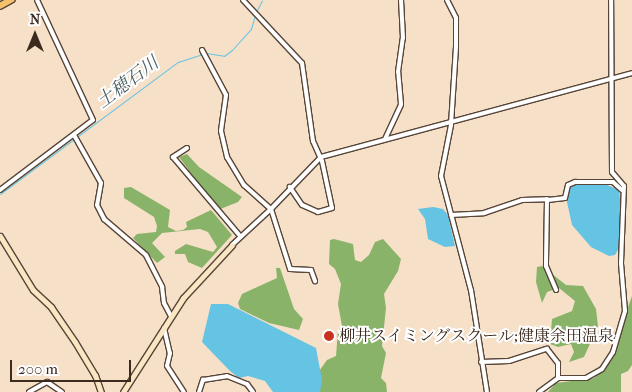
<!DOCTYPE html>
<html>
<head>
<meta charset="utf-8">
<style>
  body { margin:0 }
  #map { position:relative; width:632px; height:392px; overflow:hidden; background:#f6e0c8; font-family:"IM FELL French Canon","Noto Serif JP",serif }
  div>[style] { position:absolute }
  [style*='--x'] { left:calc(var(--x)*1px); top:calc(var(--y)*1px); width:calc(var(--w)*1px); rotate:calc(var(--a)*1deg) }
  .forest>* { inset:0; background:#8ab36a }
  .water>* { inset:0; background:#65c3e3 }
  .stream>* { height:1px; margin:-0.5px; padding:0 0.5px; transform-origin:0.5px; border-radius:0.5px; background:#65c3e3 }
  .roads { filter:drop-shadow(1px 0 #574538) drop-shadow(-1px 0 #574538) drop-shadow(0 1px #574538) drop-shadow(0 -1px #574538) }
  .street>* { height:4px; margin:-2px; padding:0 2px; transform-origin:2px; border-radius:2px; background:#fff }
  .secondary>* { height:5px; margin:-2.5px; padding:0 2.5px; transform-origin:2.5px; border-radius:2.5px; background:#fbe6c4 }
  .primary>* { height:5.5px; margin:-2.75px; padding:0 2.75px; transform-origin:2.75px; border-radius:2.75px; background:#f5c16b }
  .dots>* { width:14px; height:14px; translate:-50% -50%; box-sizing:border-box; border:2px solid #fff; border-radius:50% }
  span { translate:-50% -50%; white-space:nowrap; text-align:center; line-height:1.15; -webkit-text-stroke:4px #fff; paint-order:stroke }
  .poi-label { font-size:16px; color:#3b2a1e }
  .left { translate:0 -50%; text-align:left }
  .water-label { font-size:18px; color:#4a6063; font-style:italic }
  .north { position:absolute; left:10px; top:10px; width:50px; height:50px; -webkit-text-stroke:4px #fff; paint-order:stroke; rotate:0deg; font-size:14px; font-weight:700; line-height:20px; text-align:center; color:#3b2a1e }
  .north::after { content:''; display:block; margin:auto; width:18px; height:22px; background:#3b2a1e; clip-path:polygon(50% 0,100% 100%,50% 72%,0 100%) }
  .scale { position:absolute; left:10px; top:360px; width:121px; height:22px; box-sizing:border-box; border:2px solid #3b2a1e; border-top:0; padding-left:6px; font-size:15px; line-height:18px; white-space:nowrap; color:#3b2a1e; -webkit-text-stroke:4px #fff; paint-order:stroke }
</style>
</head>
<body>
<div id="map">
  <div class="forest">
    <div style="clip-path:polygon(187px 154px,199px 167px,242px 197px,238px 202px,218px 210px,179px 157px)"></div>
    <div style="clip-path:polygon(131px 187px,170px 210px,168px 227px,176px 231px,183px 230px,187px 227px,186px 222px,211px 210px,232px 235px,202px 268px,188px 262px,185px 254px,175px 254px,175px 251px,186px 244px,213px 252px,217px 247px,208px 232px,200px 229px,162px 233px,152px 243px,165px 257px,157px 263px,133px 238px,137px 234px,156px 232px,157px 226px,154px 217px,124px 198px,124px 188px)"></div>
    <div style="clip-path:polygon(334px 239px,353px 244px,355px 260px,361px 262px,369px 255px,375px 242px,383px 239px,401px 259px,398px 271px,384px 294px,386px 308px,382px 346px,386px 353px,381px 378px,386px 383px,387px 392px,317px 392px,317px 374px,327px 360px,336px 356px,338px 331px,342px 326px,338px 304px,341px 284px,335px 269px,329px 264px,330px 240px)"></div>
    <div style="clip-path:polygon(542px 266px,566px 285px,583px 286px,596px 309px,598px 326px,584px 357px,569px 362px,574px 352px,571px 344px,558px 347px,550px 344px,552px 319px,572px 311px,575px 301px,559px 288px,547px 292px,542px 303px,536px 282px,537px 267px)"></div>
    <div style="clip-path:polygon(276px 268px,280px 268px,294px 309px,303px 319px,299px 330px,269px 323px,240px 309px,238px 303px,242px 294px,277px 278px)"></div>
    <div style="clip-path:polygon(632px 296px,632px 365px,628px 371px,621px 374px,621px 392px,548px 392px,556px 383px,594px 378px,608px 365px)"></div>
  </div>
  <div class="water">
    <div style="clip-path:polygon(574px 184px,605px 184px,619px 190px,622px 219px,621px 244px,615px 255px,609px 256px,591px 247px,572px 225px,567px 202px,568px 191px)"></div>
    <div style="clip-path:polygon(433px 207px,443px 209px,448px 215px,455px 246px,445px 247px,428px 239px,425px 219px,418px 209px)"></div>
    <div style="clip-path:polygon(211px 304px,228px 304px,316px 348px,322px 380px,320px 392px,273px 392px,265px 381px,248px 376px,239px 378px,230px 371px,202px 342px)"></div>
  </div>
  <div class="stream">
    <div style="--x:256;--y:12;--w:13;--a:-63"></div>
    <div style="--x:206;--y:53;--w:18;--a:9"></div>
    <div style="--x:224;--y:56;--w:10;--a:-37"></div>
    <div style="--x:232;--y:50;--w:28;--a:-48"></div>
    <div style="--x:251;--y:29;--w:15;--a:-74"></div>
    <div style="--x:0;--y:194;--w:222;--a:-36.6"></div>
    <div style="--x:178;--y:62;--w:25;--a:-18"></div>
  </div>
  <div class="roads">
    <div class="street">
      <div style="--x:243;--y:0;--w:86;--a:46.9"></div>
      <div style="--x:302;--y:63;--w:79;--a:82"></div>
      <div style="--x:313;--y:141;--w:22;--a:66"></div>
      <div style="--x:322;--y:161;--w:48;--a:78"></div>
      <div style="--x:332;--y:208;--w:15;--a:164"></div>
      <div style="--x:318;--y:212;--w:17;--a:-156"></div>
      <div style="--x:302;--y:205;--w:22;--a:-124"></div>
      <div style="--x:447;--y:0;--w:20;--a:63"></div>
      <div style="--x:456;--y:18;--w:29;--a:90"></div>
      <div style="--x:456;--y:47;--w:78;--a:93.7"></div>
      <div style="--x:451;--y:125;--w:52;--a:101.1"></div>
      <div style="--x:441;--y:176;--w:118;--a:75.3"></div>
      <div style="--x:471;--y:290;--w:103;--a:81.1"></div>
      <div style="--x:202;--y:50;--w:51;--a:61.9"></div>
      <div style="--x:226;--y:95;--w:36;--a:98"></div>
      <div style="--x:221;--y:131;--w:27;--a:77"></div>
      <div style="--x:227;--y:157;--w:33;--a:59"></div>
      <div style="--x:244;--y:185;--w:36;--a:42"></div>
      <div style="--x:271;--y:209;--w:63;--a:72.4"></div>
      <div style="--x:290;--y:269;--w:21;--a:3"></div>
      <div style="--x:311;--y:270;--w:12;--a:70"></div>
      <div style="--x:74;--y:135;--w:55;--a:60.6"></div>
      <div style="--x:101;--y:183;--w:22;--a:100"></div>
      <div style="--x:97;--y:205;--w:16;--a:63"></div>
      <div style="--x:104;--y:219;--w:55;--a:40.6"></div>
      <div style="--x:146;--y:255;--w:36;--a:63"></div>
      <div style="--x:162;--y:287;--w:16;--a:83"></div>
      <div style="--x:164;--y:303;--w:15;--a:62"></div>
      <div style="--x:385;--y:139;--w:38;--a:-65"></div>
      <div style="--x:401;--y:104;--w:32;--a:-95"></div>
      <div style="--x:398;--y:72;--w:34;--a:-82"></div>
      <div style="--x:403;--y:38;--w:38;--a:-93"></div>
      <div style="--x:187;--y:148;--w:17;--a:147"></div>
      <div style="--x:173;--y:157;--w:104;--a:49.7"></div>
      <div style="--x:0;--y:190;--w:116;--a:-37"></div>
      <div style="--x:93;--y:120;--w:132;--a:-115"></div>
      <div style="--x:548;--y:200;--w:17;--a:-7"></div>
      <div style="--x:565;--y:198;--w:13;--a:-77"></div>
      <div style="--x:568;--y:185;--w:8;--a:-23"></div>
      <div style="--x:575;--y:182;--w:38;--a:0"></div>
      <div style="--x:613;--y:182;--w:12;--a:42"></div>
      <div style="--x:451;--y:215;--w:33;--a:-3"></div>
      <div style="--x:484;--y:213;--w:40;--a:-18.9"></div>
      <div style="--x:522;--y:200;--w:25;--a:-2"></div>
      <div style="--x:547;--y:199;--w:67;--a:90.9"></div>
      <div style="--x:546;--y:266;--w:26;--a:67"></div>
      <div style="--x:232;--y:245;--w:53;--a:-42.7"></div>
      <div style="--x:271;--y:209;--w:72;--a:-46.1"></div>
      <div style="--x:321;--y:157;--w:322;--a:-15.1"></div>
      <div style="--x:164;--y:328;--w:26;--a:77"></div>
      <div style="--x:170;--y:353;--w:13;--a:103"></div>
      <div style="--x:167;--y:366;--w:31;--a:57"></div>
      <div style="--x:481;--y:362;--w:28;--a:-2"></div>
      <div style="--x:509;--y:361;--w:40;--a:-18"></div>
      <div style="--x:547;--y:349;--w:18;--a:52"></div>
      <div style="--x:558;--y:363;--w:15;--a:90"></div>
      <div style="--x:29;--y:392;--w:21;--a:-29"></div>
      <div style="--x:47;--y:382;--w:18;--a:34"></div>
      <div style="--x:199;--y:392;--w:13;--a:-72"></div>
      <div style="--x:203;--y:380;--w:24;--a:-9"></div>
      <div style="--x:227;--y:376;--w:22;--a:22"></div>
      <div style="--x:247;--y:384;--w:10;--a:53"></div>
      <div style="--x:539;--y:392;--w:24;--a:-36"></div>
      <div style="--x:558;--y:378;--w:28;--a:0"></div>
      <div style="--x:586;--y:378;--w:18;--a:-29"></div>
      <div style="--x:602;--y:369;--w:20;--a:-57"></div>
      <div style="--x:613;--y:352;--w:43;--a:-73.7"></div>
      <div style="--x:625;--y:311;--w:48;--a:-94.8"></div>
      <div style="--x:621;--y:263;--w:77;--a:-87.8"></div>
      <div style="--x:624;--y:186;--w:18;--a:-131"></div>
      <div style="--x:612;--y:172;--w:172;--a:-90.3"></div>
    </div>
    <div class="secondary">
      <div style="--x:0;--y:236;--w:63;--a:58.6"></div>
      <div style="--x:33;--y:290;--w:25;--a:43"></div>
      <div style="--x:51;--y:307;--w:42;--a:55.6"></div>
      <div style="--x:75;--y:342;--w:39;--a:59"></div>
      <div style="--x:95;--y:375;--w:18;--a:71"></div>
      <div style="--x:123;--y:392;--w:112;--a:-57.4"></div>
      <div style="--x:183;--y:298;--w:72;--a:-47.2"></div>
    </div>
    <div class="primary">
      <div style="--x:0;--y:6;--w:13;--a:-29"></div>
    </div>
  </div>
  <div class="dots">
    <div style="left:329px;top:336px;background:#c8321e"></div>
  </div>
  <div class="poi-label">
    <span class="left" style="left:339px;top:336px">柳井スイミングスクール;健康余田温泉</span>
  </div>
  <div class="water-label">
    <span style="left:128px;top:83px;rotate:-37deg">土穂石川</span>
  </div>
  <div class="north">N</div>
  <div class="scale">200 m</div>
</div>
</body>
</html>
